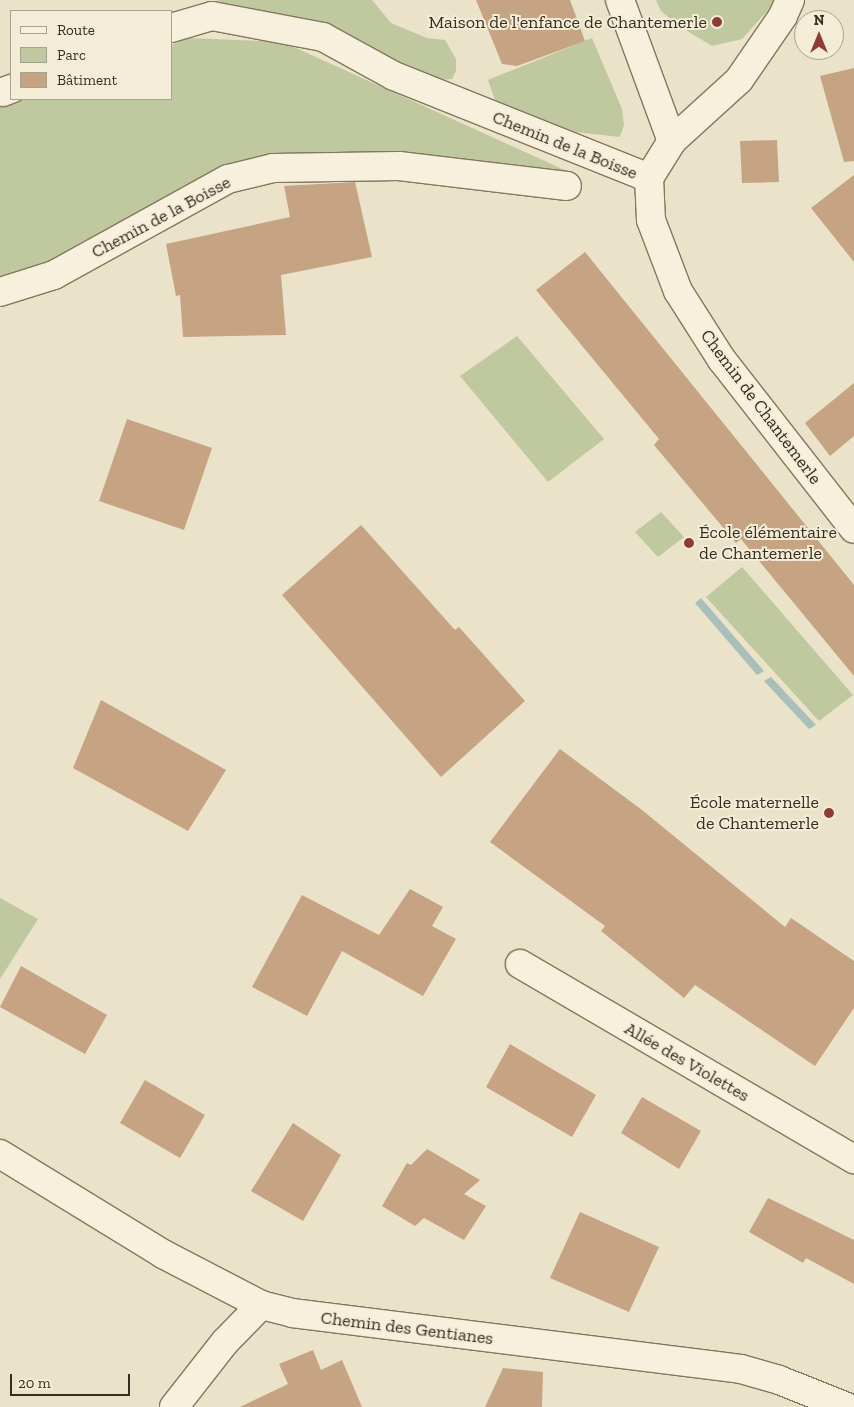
<!DOCTYPE html>
<html>
<head>
<meta charset="utf-8">
<style>
  body { margin:0 }
  #map { position:relative; width:854px; height:1407px; overflow:hidden; background:#eae3c9; font-family:"Zilla Slab",serif }
  div>[style] { position:absolute }
  [style*='--x'] { left:calc(var(--x)*1px); top:calc(var(--y)*1px); width:calc(var(--w)*1px); rotate:calc(var(--a)*1deg) }
  .green>* { inset:0; background:#bfc89e }
  .water>* { inset:0; background:#a9bfba }
  .building>* { inset:0; background:#c5a383 }
  .roads { filter:drop-shadow(1px 0 #85765f) drop-shadow(-1px 0 #85765f) drop-shadow(0 1px #85765f) drop-shadow(0 -1px #85765f) }
  .minor>* { height:28px; margin:-14px; padding:0 14px; transform-origin:14px; border-radius:14px; background:#f6f0dc }
  .dots>* { width:14px; height:14px; translate:-50% -50%; box-sizing:border-box; border:2px solid #f3edd8; border-radius:50% }
  span { translate:-50% -50%; white-space:nowrap; text-align:center; line-height:1.15; -webkit-text-stroke:4px #f3edd8; paint-order:stroke }
  .poi-label { font-size:18px; color:#372e21 }
  .right { translate:-100% -50%; text-align:right }
  .left { translate:0 -50%; text-align:left }
  .street-label { font-size:18px; color:#372e21 }
  .legend { position:absolute; left:10px; top:10px; width:162px; height:90px; box-sizing:border-box; background:#f3edd8; border:1px solid #a8a18f; margin:0; padding:6px 9px; list-style:none; font-size:15px; color:#372e21 }
  .legend li { display:flex; align-items:center; gap:10px; height:25px }
  .legend b { width:25px; border:1px solid #a8a18f }
  .north { position:absolute; left:794px; top:10px; width:50px; height:50px; box-sizing:border-box; background:#f3edd8; border:1px solid #a8a18f; border-radius:50%; rotate:0deg; font-size:14px; font-weight:700; line-height:20px; text-align:center; color:#372e21 }
  .north::after { content:''; display:block; margin:auto; width:18px; height:22px; background:#8e3c35; clip-path:polygon(50% 0,100% 100%,50% 72%,0 100%) }
  .scale { position:absolute; left:10px; top:1374px; width:120px; height:22px; box-sizing:border-box; border:2px solid #372e21; border-top:0; padding-left:6px; font-size:15px; line-height:18px; white-space:nowrap; color:#372e21; -webkit-text-stroke:4px #f3edd8; paint-order:stroke }
</style>
</head>
<body>
<div id="map">
  <div class="green">
    <div style="clip-path:polygon(217px 0,372px 0,391px 23px,427px 38px,445px 40px,456px 59px,456px 71px,452px 79px,439px 80px,227px 8px)"></div>
    <div style="clip-path:polygon(656px 0,777px 0,742px 39px,712px 46px,679px 26px,661px 11px)"></div>
    <div style="clip-path:polygon(188px 38px,283px 42px,569px 172px,401px 155px,250px 158px,69px 259px,0 282px,0 96px,11px 99px,171px 99px,171px 45px)"></div>
    <div style="clip-path:polygon(592px 38px,622px 109px,624px 125px,620px 137px,567px 131px,506px 109px,495px 100px,488px 80px)"></div>
    <div style="clip-path:polygon(517px 336px,604px 439px,548px 482px,460px 376px)"></div>
    <div style="clip-path:polygon(661px 512px,684px 537px,658px 557px,635px 532px)"></div>
    <div style="clip-path:polygon(742px 567px,853px 695px,819px 721px,706px 597px)"></div>
    <div style="clip-path:polygon(0 898px,38px 919px,0 979px)"></div>
  </div>
  <div class="water">
    <div style="clip-path:polygon(701px 598px,764px 671px,757px 675px,695px 603px)"></div>
    <div style="clip-path:polygon(771px 677px,816px 725px,809px 729px,764px 681px)"></div>
  </div>
  <div class="building">
    <div style="clip-path:polygon(476px 0,570px 0,585px 41px,517px 66px,502px 64px)"></div>
    <div style="clip-path:polygon(854px 68px,854px 161px,844px 162px,820px 76px)"></div>
    <div style="clip-path:polygon(777px 140px,779px 182px,742px 183px,740px 141px)"></div>
    <div style="clip-path:polygon(854px 175px,854px 262px,811px 208px)"></div>
    <div style="clip-path:polygon(355px 182px,372px 257px,281px 275px,286px 335px,183px 337px,180px 295px,176px 296px,166px 244px,290px 217px,284px 186px)"></div>
    <div style="clip-path:polygon(585px 252px,854px 585px,854px 676px,741px 539px,736px 543px,654px 445px,659px 439px,536px 290px)"></div>
    <div style="clip-path:polygon(854px 383px,854px 436px,830px 456px,805px 423px)"></div>
    <div style="clip-path:polygon(127px 419px,212px 448px,184px 530px,99px 501px)"></div>
    <div style="clip-path:polygon(361px 525px,455px 630px,459px 627px,525px 701px,441px 777px,282px 595px)"></div>
    <div style="clip-path:polygon(101px 700px,226px 770px,188px 831px,73px 768px)"></div>
    <div style="clip-path:polygon(560px 749px,642px 810px,785px 927px,791px 918px,854px 961px,854px 1008px,815px 1066px,695px 985px,684px 998px,601px 931px,605px 926px,490px 842px)"></div>
    <div style="clip-path:polygon(410px 889px,443px 907px,432px 926px,456px 939px,423px 996px,342px 951px,307px 1016px,252px 987px,302px 895px,379px 935px)"></div>
    <div style="clip-path:polygon(21px 966px,107px 1015px,85px 1054px,0 1007px)"></div>
    <div style="clip-path:polygon(510px 1044px,596px 1095px,572px 1137px,486px 1087px)"></div>
    <div style="clip-path:polygon(145px 1080px,205px 1115px,180px 1158px,120px 1123px)"></div>
    <div style="clip-path:polygon(642px 1097px,701px 1131px,679px 1169px,621px 1133px)"></div>
    <div style="clip-path:polygon(293px 1123px,341px 1155px,303px 1221px,251px 1191px)"></div>
    <div style="clip-path:polygon(427px 1149px,480px 1180px,464px 1194px,486px 1206px,464px 1240px,424px 1218px,415px 1226px,382px 1206px,407px 1163px,411px 1165px)"></div>
    <div style="clip-path:polygon(768px 1198px,854px 1240px,854px 1284px,806px 1258px,803px 1263px,749px 1232px)"></div>
    <div style="clip-path:polygon(580px 1212px,659px 1247px,629px 1312px,550px 1278px)"></div>
    <div style="clip-path:polygon(313px 1350px,321px 1370px,342px 1360px,362px 1407px,240px 1407px,288px 1384px,279px 1364px)"></div>
    <div style="clip-path:polygon(503px 1368px,543px 1372px,542px 1407px,485px 1407px)"></div>
  </div>
  <div class="roads">
    <div class="minor">
      <div style="--x:620;--y:0;--w:150;--a:69.8"></div>
      <div style="--x:790;--y:0;--w:17;--a:114"></div>
      <div style="--x:783;--y:16;--w:78;--a:124.5"></div>
      <div style="--x:739;--y:80;--w:91;--a:137.7"></div>
      <div style="--x:672;--y:141;--w:44;--a:121.9"></div>
      <div style="--x:649;--y:178;--w:42;--a:87.3"></div>
      <div style="--x:651;--y:220;--w:76;--a:69.2"></div>
      <div style="--x:678;--y:291;--w:82;--a:57.5"></div>
      <div style="--x:722;--y:360;--w:214;--a:52"></div>
      <div style="--x:171;--y:28;--w:43;--a:-16.3"></div>
      <div style="--x:212;--y:16;--w:113;--a:10.7"></div>
      <div style="--x:323;--y:37;--w:81;--a:28.8"></div>
      <div style="--x:394;--y:76;--w:275;--a:21.8"></div>
      <div style="--x:3;--y:92;--w:9;--a:-21"></div>
      <div style="--x:0;--y:292;--w:57;--a:-17.5"></div>
      <div style="--x:54;--y:275;--w:199;--a:-28.9"></div>
      <div style="--x:228;--y:179;--w:46;--a:-13.7"></div>
      <div style="--x:273;--y:168;--w:126;--a:-0.9"></div>
      <div style="--x:399;--y:166;--w:169;--a:6.8"></div>
      <div style="--x:520;--y:964;--w:387;--a:30.3"></div>
      <div style="--x:0;--y:1154;--w:191;--a:31.5"></div>
      <div style="--x:163;--y:1254;--w:110;--a:27.5"></div>
      <div style="--x:261;--y:1305;--w:32;--a:14"></div>
      <div style="--x:292;--y:1313;--w:452;--a:7.1"></div>
      <div style="--x:741;--y:1369;--w:40;--a:16"></div>
      <div style="--x:779;--y:1380;--w:73;--a:21.7"></div>
      <div style="--x:174;--y:1407;--w:83;--a:-51.9"></div>
      <div style="--x:225;--y:1342;--w:52;--a:-45.8"></div>
    </div>
  </div>
  <div class="dots">
    <div style="left:717px;top:22px;background:#8e3c35"></div>
    <div style="left:689px;top:543px;background:#8e3c35"></div>
    <div style="left:829px;top:813px;background:#8e3c35"></div>
  </div>
  <div class="poi-label">
    <span class="right" style="left:707px;top:22px">Maison de l'enfance de Chantemerle</span>
    <span class="left" style="left:699px;top:543px">École élémentaire<br>de Chantemerle</span>
    <span class="right" style="left:819px;top:813px">École maternelle<br>de Chantemerle</span>
  </div>
  <div class="street-label">
    <span style="left:565px;top:145px;rotate:22deg">Chemin de la Boisse</span>
    <span style="left:161px;top:217px;rotate:-28deg">Chemin de la Boisse</span>
    <span style="left:761px;top:407px;rotate:53deg">Chemin de Chantemerle</span>
    <span style="left:687px;top:1062px;rotate:30deg">Allée des Violettes</span>
    <span style="left:407px;top:1328px;rotate:7deg">Chemin des Gentianes</span>
  </div>
  <ul class="legend">
  <li><b style="height:6px;background:#f6f0dc"></b>Route</li>
  <li><b style="height:14px;background:#bfc89e"></b>Parc</li>
  <li><b style="height:14px;background:#c5a383"></b>Bâtiment</li>
  </ul>
  <div class="north">N</div>
  <div class="scale">20 m</div>
</div>
</body>
</html>
